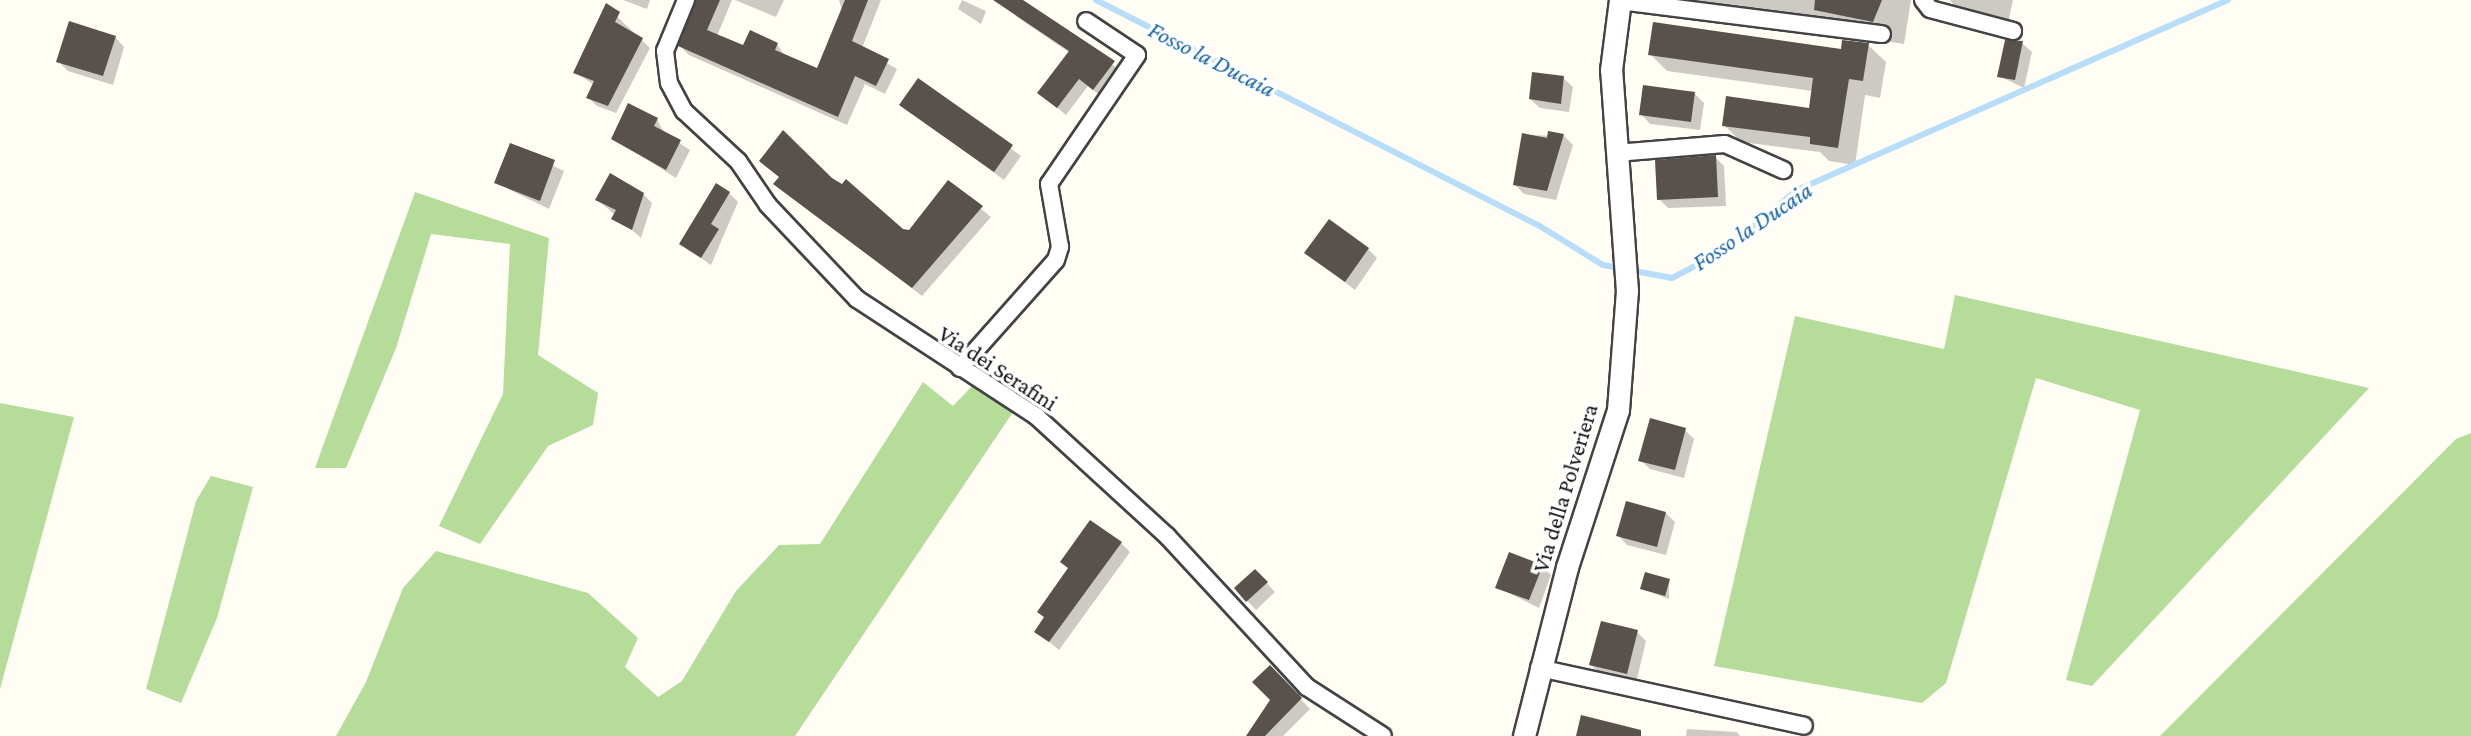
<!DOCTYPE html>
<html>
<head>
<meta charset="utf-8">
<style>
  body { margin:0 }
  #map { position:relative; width:2471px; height:736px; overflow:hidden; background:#fffdf4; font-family:"Crimson Pro",serif }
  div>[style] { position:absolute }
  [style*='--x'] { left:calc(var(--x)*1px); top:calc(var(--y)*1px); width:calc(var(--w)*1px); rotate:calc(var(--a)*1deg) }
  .forest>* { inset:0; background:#b6dc9a }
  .shadow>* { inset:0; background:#0003 }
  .stream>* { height:6px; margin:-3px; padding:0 3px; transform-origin:3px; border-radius:3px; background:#b7ddf8 }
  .building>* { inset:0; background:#59524c }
  .roads { filter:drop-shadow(2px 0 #434343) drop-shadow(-2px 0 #434343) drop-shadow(0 2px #434343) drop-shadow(0 -2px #434343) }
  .minor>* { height:16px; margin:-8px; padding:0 8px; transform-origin:8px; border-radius:8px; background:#fff }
  .tertiary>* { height:21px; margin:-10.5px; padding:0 10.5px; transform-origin:10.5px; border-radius:10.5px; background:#fff }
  span { translate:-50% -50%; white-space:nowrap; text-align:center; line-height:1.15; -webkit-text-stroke:7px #fff; paint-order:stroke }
  .street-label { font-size:23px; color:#101010 }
  .water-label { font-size:24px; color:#1562a7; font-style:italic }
</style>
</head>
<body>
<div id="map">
  <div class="forest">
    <div style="clip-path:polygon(415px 192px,549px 238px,538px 355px,598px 393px,593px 425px,548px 446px,480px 544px,439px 526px,503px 394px,510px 244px,431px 234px,396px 348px,346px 468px,315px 468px)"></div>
    <div style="clip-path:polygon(1955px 295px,2369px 388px,2092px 686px,2066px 680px,2140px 410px,2036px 378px,1946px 683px,1922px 703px,1714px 666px,1795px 316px,1944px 349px)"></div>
    <div style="clip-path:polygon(923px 382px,953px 406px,975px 383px,1015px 409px,795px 736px,336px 736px,366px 682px,403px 588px,436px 551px,588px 593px,638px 638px,625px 667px,658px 697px,682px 681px,736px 591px,779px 545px,820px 544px)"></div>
    <div style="clip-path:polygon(0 403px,74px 417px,0 689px)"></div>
    <div style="clip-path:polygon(2471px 433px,2471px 736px,2160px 736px,2456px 439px)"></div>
    <div style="clip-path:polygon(211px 476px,253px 487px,217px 618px,181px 703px,146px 689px,196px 501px)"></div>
  </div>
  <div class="shadow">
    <div style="clip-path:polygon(623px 0,650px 0,647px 9px)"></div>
    <div style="clip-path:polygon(696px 0,732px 0,717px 36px,744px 47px,777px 44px,785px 56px,818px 70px,842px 10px,839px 0,881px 0,862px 48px,897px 69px,885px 94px,865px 84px,847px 125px,689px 55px,680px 46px)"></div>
    <div style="clip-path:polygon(735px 0,784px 0,776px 17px)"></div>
    <div style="clip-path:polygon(962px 0,986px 11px,981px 24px,958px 9px)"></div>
    <div style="clip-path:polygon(1014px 0,1122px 71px,1102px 97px,1088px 86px,1066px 115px,1039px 93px,1070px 53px,1017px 17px,1008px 8px)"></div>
    <div style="clip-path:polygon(1678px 0,1911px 0,1904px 44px,1690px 12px)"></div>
    <div style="clip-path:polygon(1950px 0,2013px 0,2008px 23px,1959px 12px)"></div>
    <div style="clip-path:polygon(606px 6px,650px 48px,616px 113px,597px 106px,588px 97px,594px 85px,575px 72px)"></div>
    <div style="clip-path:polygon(115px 37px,124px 47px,113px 85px,68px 71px,58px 61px)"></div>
    <div style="clip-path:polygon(2022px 43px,2032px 52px,2024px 88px,1999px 76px)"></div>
    <div style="clip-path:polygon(1868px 45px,1886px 62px,1880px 98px,1865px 95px,1855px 165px,1829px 161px,1820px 152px,1741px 142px,1724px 125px,1810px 110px,1813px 91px,1667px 71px,1650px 54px,1842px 51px)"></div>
    <div style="clip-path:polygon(1563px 78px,1573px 87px,1569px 112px,1540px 108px,1530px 99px)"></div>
    <div style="clip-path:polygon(918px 81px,1021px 156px,1004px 180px,901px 105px)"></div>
    <div style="clip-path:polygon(1694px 93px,1704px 103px,1700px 130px,1650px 124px,1641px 114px)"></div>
    <div style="clip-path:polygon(657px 119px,664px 133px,690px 150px,676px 178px,613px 138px)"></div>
    <div style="clip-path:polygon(1523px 135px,1564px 136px,1573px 145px,1556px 200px,1524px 194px,1515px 185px)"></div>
    <div style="clip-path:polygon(511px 145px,564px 171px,549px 209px,496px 183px)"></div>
    <div style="clip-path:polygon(1715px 157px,1724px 166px,1726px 206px,1668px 208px,1659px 199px)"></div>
    <div style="clip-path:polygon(948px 182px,991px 217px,922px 296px,775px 184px,910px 232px)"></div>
    <div style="clip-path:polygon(729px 193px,738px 202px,711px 265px,681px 244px)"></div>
    <div style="clip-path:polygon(643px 194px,652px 203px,641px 238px,598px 200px)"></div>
    <div style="clip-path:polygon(1368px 249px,1377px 258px,1355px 290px,1307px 253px)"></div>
    <div style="clip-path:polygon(1685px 430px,1694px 439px,1684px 478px,1650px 469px,1640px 460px)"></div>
    <div style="clip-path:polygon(1666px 513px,1675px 522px,1666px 555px,1627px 545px,1618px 535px)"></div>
    <div style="clip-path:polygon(1121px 543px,1130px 552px,1059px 650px,1036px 631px,1045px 618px,1039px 612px,1069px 569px,1062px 562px)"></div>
    <div style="clip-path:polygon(1542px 566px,1551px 575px,1539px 608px,1497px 587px)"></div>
    <div style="clip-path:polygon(1255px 571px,1275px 592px,1256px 610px,1236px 589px)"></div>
    <div style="clip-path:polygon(1669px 580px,1669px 599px,1642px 589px)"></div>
    <div style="clip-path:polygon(1637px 632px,1646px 641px,1636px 683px,1601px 674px,1591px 665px)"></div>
    <div style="clip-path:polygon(1270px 667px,1310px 709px,1283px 736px,1248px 736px,1272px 700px)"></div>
    <div style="clip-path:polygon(1687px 729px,1737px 732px,1740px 736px,1686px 736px)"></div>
  </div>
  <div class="stream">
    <div style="--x:1096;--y:0;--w:496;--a:27"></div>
    <div style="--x:1538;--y:225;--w:76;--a:31.6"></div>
    <div style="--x:1603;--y:265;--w:70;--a:10.7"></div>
    <div style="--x:1672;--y:278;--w:56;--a:-27.5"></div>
    <div style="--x:1722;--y:252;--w:97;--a:-39.6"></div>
    <div style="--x:1797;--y:190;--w:471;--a:-23.8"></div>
  </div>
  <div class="building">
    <div style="clip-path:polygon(696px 0,720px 0,707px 30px,743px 45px,750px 30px,778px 43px,775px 50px,817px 68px,845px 0,868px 0,852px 41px,889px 59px,876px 86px,855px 76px,838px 117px,678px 46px)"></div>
    <div style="clip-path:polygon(993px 0,1023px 0,1115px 61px,1093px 90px,1079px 79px,1057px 108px,1037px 93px,1069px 51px)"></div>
    <div style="clip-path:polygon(1815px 0,1882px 0,1873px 22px,1814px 10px)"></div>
    <div style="clip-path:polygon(606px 3px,620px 12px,615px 22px,643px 38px,608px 106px,586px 98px,594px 81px,573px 73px)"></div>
    <div style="clip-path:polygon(69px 21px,116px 36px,103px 76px,56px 62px)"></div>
    <div style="clip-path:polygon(1653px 22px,1841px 49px,1842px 40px,1869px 43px,1863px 81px,1849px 79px,1838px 148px,1810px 144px,1810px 137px,1722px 126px,1726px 96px,1809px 108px,1813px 78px,1648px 55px)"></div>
    <div style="clip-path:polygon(2005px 40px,2023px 41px,2015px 80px,1997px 77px)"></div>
    <div style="clip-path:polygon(1532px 72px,1564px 76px,1561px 104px,1529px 99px)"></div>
    <div style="clip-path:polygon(918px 78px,1013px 145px,994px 172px,899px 105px)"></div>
    <div style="clip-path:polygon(1643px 85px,1695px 92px,1691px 122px,1639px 115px)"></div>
    <div style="clip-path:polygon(628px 103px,658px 118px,654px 126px,681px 140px,666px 170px,611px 139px)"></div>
    <div style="clip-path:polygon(783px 130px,832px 178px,842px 184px,846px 179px,903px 229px,909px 230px,948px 180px,983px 206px,912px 288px,773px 184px,779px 177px,759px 161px)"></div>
    <div style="clip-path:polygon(1548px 131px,1564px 134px,1547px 191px,1513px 185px,1522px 133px,1547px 138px)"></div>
    <div style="clip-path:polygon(510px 143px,555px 160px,540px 201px,494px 183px)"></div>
    <div style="clip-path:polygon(1716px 155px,1718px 197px,1657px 200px,1655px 160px)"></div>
    <div style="clip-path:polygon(610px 173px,644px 193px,632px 230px,611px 219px,616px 210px,595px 200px)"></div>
    <div style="clip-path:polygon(716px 183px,730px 192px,711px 224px,719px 229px,701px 258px,679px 244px)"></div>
    <div style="clip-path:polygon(1329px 219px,1369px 248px,1345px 282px,1304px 253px)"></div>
    <div style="clip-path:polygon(1650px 418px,1686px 428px,1675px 470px,1638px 461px)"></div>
    <div style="clip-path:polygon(1626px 501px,1666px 512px,1657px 547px,1616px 536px)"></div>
    <div style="clip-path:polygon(1090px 520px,1122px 542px,1049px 642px,1034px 632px,1044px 617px,1037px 612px,1068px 568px,1060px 562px)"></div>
    <div style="clip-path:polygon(1509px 552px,1543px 565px,1529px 600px,1495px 588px)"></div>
    <div style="clip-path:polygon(1255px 569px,1268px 582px,1246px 602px,1234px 588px)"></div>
    <div style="clip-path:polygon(1645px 572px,1670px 579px,1665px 596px,1640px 589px)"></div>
    <div style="clip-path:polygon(1601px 621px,1638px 630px,1627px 674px,1589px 665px)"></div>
    <div style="clip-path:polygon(1270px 665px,1302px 698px,1265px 736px,1246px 736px,1270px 700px,1252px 682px)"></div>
    <div style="clip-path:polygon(1581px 715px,1641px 730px,1641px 736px,1576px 736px)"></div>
  </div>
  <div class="roads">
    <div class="minor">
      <div style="--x:686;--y:0;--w:55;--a:112.4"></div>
      <div style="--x:665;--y:51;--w:32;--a:83"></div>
      <div style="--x:669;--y:83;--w:32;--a:62"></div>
      <div style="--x:684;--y:111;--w:74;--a:42.8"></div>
      <div style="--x:738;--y:161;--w:53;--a:55.7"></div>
      <div style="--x:768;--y:205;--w:129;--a:46.6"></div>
      <div style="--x:857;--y:299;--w:214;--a:33.2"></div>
      <div style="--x:1036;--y:416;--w:178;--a:42.5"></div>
      <div style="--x:1167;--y:536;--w:206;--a:47.2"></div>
      <div style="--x:1307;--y:687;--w:90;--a:32.8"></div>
      <div style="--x:1923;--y:0;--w:11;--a:52"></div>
      <div style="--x:1930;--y:9;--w:86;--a:14.8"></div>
      <div style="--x:1620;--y:1;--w:264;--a:7.2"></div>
      <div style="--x:1616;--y:153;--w:109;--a:-4.7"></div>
      <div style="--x:1725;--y:144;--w:64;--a:24.1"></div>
      <div style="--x:960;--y:368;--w:144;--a:-48.4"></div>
      <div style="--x:1056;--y:260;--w:14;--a:-73"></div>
      <div style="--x:1060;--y:247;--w:64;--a:-99.9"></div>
      <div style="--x:1049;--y:184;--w:156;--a:-55.7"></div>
      <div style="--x:1137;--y:55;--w:61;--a:-146.3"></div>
      <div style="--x:1539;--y:668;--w:271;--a:12.3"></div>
    </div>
    <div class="tertiary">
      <div style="--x:1524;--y:736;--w:174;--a:-75.7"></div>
      <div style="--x:1567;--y:567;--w:165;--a:-72"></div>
      <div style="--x:1618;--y:410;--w:119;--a:-85.7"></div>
      <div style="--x:1627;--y:291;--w:222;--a:-94.1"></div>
      <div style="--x:1611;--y:70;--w:71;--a:-82.7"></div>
    </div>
  </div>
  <div class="street-label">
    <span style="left:998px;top:368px;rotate:33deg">Via dei Serafini</span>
    <span style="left:1565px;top:488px;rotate:-73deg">Via della Polveriera</span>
  </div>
  <div class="water-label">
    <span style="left:1212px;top:59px;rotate:27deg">Fosso la Ducaia</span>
    <span style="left:1752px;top:226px;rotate:-34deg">Fosso la Ducaia</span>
  </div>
</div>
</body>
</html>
